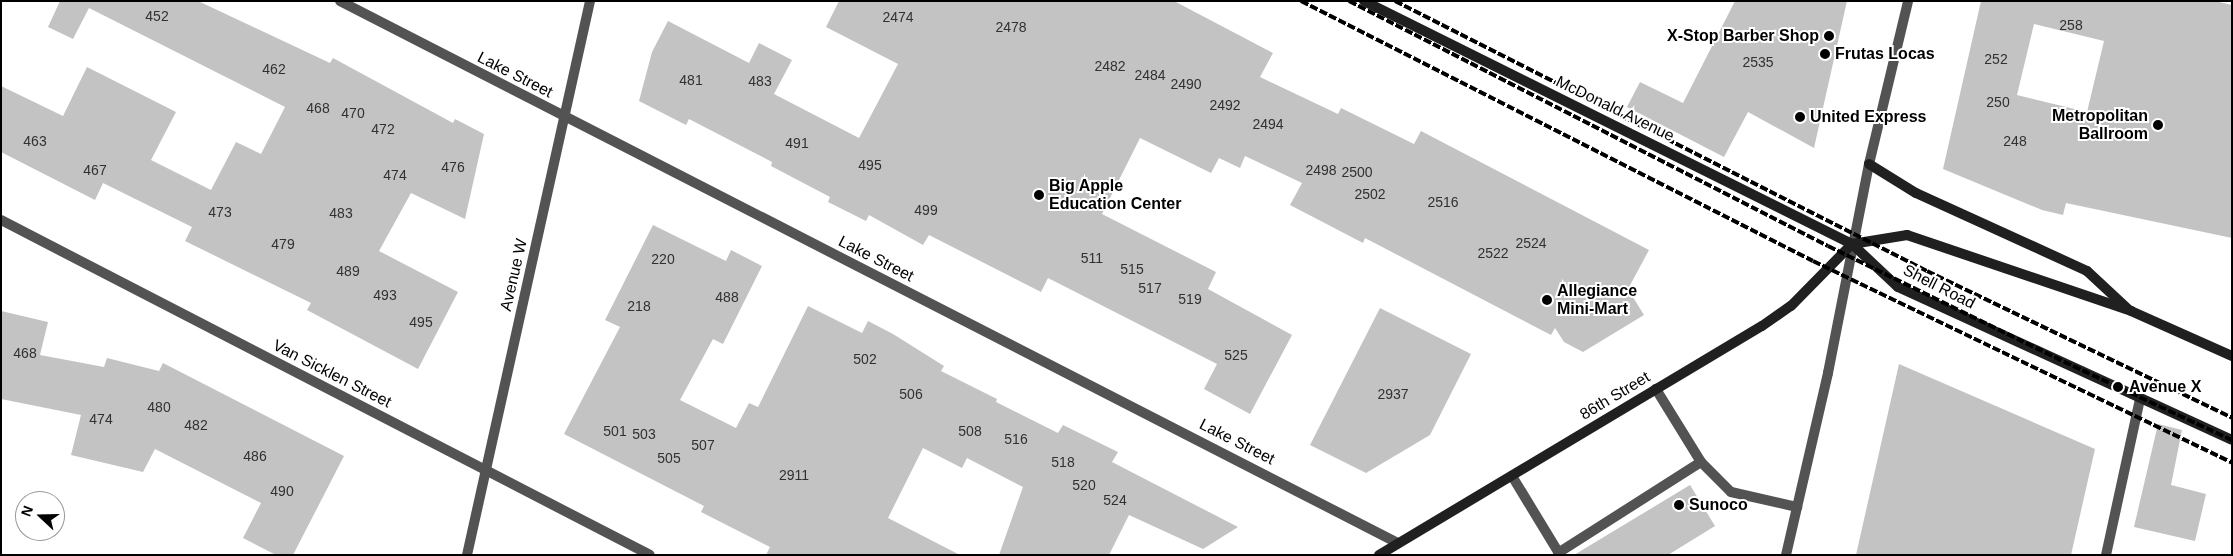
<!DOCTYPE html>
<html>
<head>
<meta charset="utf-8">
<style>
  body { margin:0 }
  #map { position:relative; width:2233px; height:556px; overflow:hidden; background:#fff; font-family:Arial,sans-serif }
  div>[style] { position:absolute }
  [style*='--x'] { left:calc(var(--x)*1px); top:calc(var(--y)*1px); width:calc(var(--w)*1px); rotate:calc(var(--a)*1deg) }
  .building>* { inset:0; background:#c3c3c3 }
  .service>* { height:10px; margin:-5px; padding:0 5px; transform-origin:5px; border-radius:5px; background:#535353 }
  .minor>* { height:10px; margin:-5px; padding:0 5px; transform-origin:5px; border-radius:5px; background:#535353 }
  .secondary>* { height:10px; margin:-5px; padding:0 5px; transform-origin:5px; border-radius:5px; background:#202020 }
  .rail>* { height:4px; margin-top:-2px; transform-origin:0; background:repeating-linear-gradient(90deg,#000 0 8px,transparent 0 10.5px) }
  .dots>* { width:14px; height:14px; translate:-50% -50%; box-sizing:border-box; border:2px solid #fff; border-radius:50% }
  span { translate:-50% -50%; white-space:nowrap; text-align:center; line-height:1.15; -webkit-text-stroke:4px #fff; paint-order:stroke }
  .number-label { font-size:14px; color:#313131 }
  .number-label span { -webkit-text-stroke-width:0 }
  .poi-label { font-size:16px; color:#000; font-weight:700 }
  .right { translate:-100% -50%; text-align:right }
  .left { translate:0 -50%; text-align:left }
  .street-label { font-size:16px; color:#000 }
  .frame { position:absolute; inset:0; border:2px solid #000; pointer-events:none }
  .north { position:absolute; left:15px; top:491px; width:50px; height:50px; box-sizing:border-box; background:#fff; border:1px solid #999; border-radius:50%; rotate:291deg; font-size:14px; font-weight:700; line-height:20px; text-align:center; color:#000 }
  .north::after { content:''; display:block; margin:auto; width:18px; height:22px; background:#000; clip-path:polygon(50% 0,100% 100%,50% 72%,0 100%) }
</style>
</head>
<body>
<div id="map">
  <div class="building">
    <div style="clip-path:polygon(60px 1px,198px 1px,330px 63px,333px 58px,453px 123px,455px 119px,484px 134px,465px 219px,411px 193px,379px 251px,458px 292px,418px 369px,307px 310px,311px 303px,185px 241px,192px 227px,103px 183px,95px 200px,1px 152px,1px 86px,63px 116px,87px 67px,176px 112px,151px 160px,211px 190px,236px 142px,261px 154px,285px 107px,89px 8px,73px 39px,48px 27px)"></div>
    <div style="clip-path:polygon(839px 1px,1174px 1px,1273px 53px,1260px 77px,1338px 114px,1341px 108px,1414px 144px,1421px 131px,1649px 250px,1628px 289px,1644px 315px,1583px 352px,1564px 342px,1555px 328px,1551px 335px,1365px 238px,1363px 243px,1290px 205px,1302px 183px,1245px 156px,1240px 168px,1219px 158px,1211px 173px,1140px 138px,1102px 214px,1216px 272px,1208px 289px,1292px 335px,1250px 414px,1204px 389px,1217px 364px,1048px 278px,1041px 292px,929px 235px,923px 245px,869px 215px,866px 221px,828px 202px,830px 197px,771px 166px,772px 162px,689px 119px,686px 125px,639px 101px,652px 52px,668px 21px,749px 63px,759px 43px,792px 60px,774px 94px,859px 138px,898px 64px,826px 27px)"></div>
    <div style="clip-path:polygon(1735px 1px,1847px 1px,1814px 148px,1748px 112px,1724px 157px,1627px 107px,1640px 82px,1683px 103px)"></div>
    <div style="clip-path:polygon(evenodd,1981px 1px,2215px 1px,2232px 5px,2232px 238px,2066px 203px,2063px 215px,2042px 210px,1943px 169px,1981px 1px,2034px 24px,2104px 41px,2087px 112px,2017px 95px,2034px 24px)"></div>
    <div style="clip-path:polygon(653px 225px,726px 261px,731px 250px,762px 266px,723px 344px,713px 339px,680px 400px,736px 428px,749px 403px,758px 407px,808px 306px,862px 333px,868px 321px,893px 334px,944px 366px,941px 371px,997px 399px,996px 402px,1058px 433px,1063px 425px,1118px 452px,1112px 462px,1238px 527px,1203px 549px,1129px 515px,1109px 555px,999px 555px,1023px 487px,967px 458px,962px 468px,923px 448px,888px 518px,960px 555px,766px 555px,770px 547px,701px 512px,704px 506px,564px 434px,620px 327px,605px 320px)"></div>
    <div style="clip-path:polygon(1380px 308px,1471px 354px,1430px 435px,1366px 473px,1310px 445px)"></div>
    <div style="clip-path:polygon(1px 311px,48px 322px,40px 355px,104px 367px,107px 358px,159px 371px,163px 363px,344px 456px,293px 555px,276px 555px,243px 538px,261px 503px,155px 449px,143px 472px,71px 455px,81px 415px,1px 399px)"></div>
    <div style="clip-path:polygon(1899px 364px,2095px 449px,2071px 555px,1856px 555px)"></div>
    <div style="clip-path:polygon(2158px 424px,2182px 430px,2171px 485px,2206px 494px,2195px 541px,2134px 527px)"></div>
    <div style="clip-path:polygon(1690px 485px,1715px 526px,1668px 555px,1574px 555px)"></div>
  </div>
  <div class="service">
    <div style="--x:1701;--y:462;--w:42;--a:45"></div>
    <div style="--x:1731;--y:492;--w:68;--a:12.8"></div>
    <div style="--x:1512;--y:476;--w:92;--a:58.7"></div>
    <div style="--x:1558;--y:553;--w:169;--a:-32.5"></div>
    <div style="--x:1701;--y:462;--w:86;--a:-121.7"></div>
    <div style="--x:2106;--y:555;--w:160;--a:-77.7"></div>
  </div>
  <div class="minor">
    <div style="--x:340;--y:1;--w:1189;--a:27.13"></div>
    <div style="--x:1;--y:220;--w:730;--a:27.3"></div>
    <div style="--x:467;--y:555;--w:567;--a:-77.48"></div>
    <div style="--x:1786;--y:555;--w:187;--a:-77"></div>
    <div style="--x:1828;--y:373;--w:213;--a:-78.9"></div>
    <div style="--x:1869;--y:164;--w:168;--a:-76.5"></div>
  </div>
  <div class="secondary">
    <div style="--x:1364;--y:1;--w:545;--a:26.47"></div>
    <div style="--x:1852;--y:244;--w:63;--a:43.1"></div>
    <div style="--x:1898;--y:287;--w:367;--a:24.6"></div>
    <div style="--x:1869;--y:164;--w:55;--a:31.7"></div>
    <div style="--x:1916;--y:193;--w:188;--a:24.5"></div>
    <div style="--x:2087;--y:271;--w:56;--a:42.8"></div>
    <div style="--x:1852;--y:244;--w:56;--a:-9.3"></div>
    <div style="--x:1907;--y:235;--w:237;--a:18.7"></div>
    <div style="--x:2131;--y:311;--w:111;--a:24"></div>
    <div style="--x:1379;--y:555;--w:446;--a:-30.9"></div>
    <div style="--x:1762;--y:326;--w:35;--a:-35"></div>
    <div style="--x:1791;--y:306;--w:87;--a:-45.5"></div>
  </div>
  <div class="rail">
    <div style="--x:1301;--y:1;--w:574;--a:26.92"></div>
    <div style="--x:1813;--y:261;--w:465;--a:25.7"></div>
    <div style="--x:1349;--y:1;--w:538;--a:27.09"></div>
    <div style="--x:1828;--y:246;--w:273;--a:26.1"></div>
    <div style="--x:2073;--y:366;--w:175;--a:25"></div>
    <div style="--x:1395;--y:1;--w:597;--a:26.91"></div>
    <div style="--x:1927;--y:271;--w:339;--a:25.7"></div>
  </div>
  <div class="dots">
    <div style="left:1829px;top:36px;background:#000"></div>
    <div style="left:1825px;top:54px;background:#000"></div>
    <div style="left:1800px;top:117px;background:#000"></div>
    <div style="left:2158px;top:125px;background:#000"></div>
    <div style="left:1039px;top:195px;background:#000"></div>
    <div style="left:1547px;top:300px;background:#000"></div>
    <div style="left:2118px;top:387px;background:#000"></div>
    <div style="left:1679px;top:505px;background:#000"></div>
  </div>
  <div class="number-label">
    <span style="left:157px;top:16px">452</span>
    <span style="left:898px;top:17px">2474</span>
    <span style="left:2071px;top:25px">258</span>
    <span style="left:1011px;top:27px">2478</span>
    <span style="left:1996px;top:59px">252</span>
    <span style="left:1758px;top:62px">2535</span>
    <span style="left:1110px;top:66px">2482</span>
    <span style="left:274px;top:69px">462</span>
    <span style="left:1150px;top:75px">2484</span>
    <span style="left:691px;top:80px">481</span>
    <span style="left:760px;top:81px">483</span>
    <span style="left:1186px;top:84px">2490</span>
    <span style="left:1998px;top:102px">250</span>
    <span style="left:1225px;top:105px">2492</span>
    <span style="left:318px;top:108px">468</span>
    <span style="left:353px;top:113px">470</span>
    <span style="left:1268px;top:124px">2494</span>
    <span style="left:383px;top:129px">472</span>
    <span style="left:35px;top:141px">463</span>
    <span style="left:2015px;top:141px">248</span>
    <span style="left:797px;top:143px">491</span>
    <span style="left:870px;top:165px">495</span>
    <span style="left:453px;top:167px">476</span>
    <span style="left:95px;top:170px">467</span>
    <span style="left:1321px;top:170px">2498</span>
    <span style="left:1357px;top:172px">2500</span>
    <span style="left:395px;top:175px">474</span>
    <span style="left:1370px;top:194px">2502</span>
    <span style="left:1443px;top:202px">2516</span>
    <span style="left:926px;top:210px">499</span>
    <span style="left:220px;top:212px">473</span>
    <span style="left:341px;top:213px">483</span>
    <span style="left:1531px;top:243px">2524</span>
    <span style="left:283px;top:244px">479</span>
    <span style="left:1493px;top:253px">2522</span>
    <span style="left:1092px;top:258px">511</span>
    <span style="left:663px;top:259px">220</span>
    <span style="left:1132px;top:269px">515</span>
    <span style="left:348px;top:271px">489</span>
    <span style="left:1150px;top:288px">517</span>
    <span style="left:385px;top:295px">493</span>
    <span style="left:727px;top:297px">488</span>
    <span style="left:1190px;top:299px">519</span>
    <span style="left:639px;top:306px">218</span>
    <span style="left:421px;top:322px">495</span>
    <span style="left:25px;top:353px">468</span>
    <span style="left:1236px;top:355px">525</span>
    <span style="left:865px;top:359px">502</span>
    <span style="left:911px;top:394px">506</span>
    <span style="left:1393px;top:394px">2937</span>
    <span style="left:159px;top:407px">480</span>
    <span style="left:101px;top:419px">474</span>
    <span style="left:196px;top:425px">482</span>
    <span style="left:615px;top:431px">501</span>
    <span style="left:970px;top:431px">508</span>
    <span style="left:644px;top:434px">503</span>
    <span style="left:1016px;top:439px">516</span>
    <span style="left:703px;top:445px">507</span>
    <span style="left:255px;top:456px">486</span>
    <span style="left:669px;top:458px">505</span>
    <span style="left:1063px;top:462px">518</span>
    <span style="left:794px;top:475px">2911</span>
    <span style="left:1084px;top:485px">520</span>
    <span style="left:282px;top:491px">490</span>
    <span style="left:1115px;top:500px">524</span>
  </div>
  <div class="poi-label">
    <span class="right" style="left:1819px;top:36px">X-Stop Barber Shop</span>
    <span class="left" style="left:1835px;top:54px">Frutas Locas</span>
    <span class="right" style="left:2148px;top:125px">Metropolitan<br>Ballroom</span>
    <span class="left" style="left:1810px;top:117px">United Express</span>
    <span class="left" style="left:1049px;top:195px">Big Apple<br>Education Center</span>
    <span class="left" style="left:1557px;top:300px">Allegiance<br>Mini-Mart</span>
    <span class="left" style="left:2129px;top:387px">Avenue X</span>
    <span class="left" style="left:1689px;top:505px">Sunoco</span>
  </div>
  <div class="street-label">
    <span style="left:515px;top:75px;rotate:27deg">Lake Street</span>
    <span style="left:1615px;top:109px;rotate:26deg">McDonald Avenue</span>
    <span style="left:876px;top:259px;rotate:27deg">Lake Street</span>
    <span style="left:514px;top:275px;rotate:-77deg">Avenue W</span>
    <span style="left:1939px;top:287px;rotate:27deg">Shell Road</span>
    <span style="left:332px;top:374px;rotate:27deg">Van Sicklen Street</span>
    <span style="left:1615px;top:396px;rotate:-31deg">86th Street</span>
    <span style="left:1237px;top:442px;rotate:27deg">Lake Street</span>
  </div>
  <div class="frame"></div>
  <div class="north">N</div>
</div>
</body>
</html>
